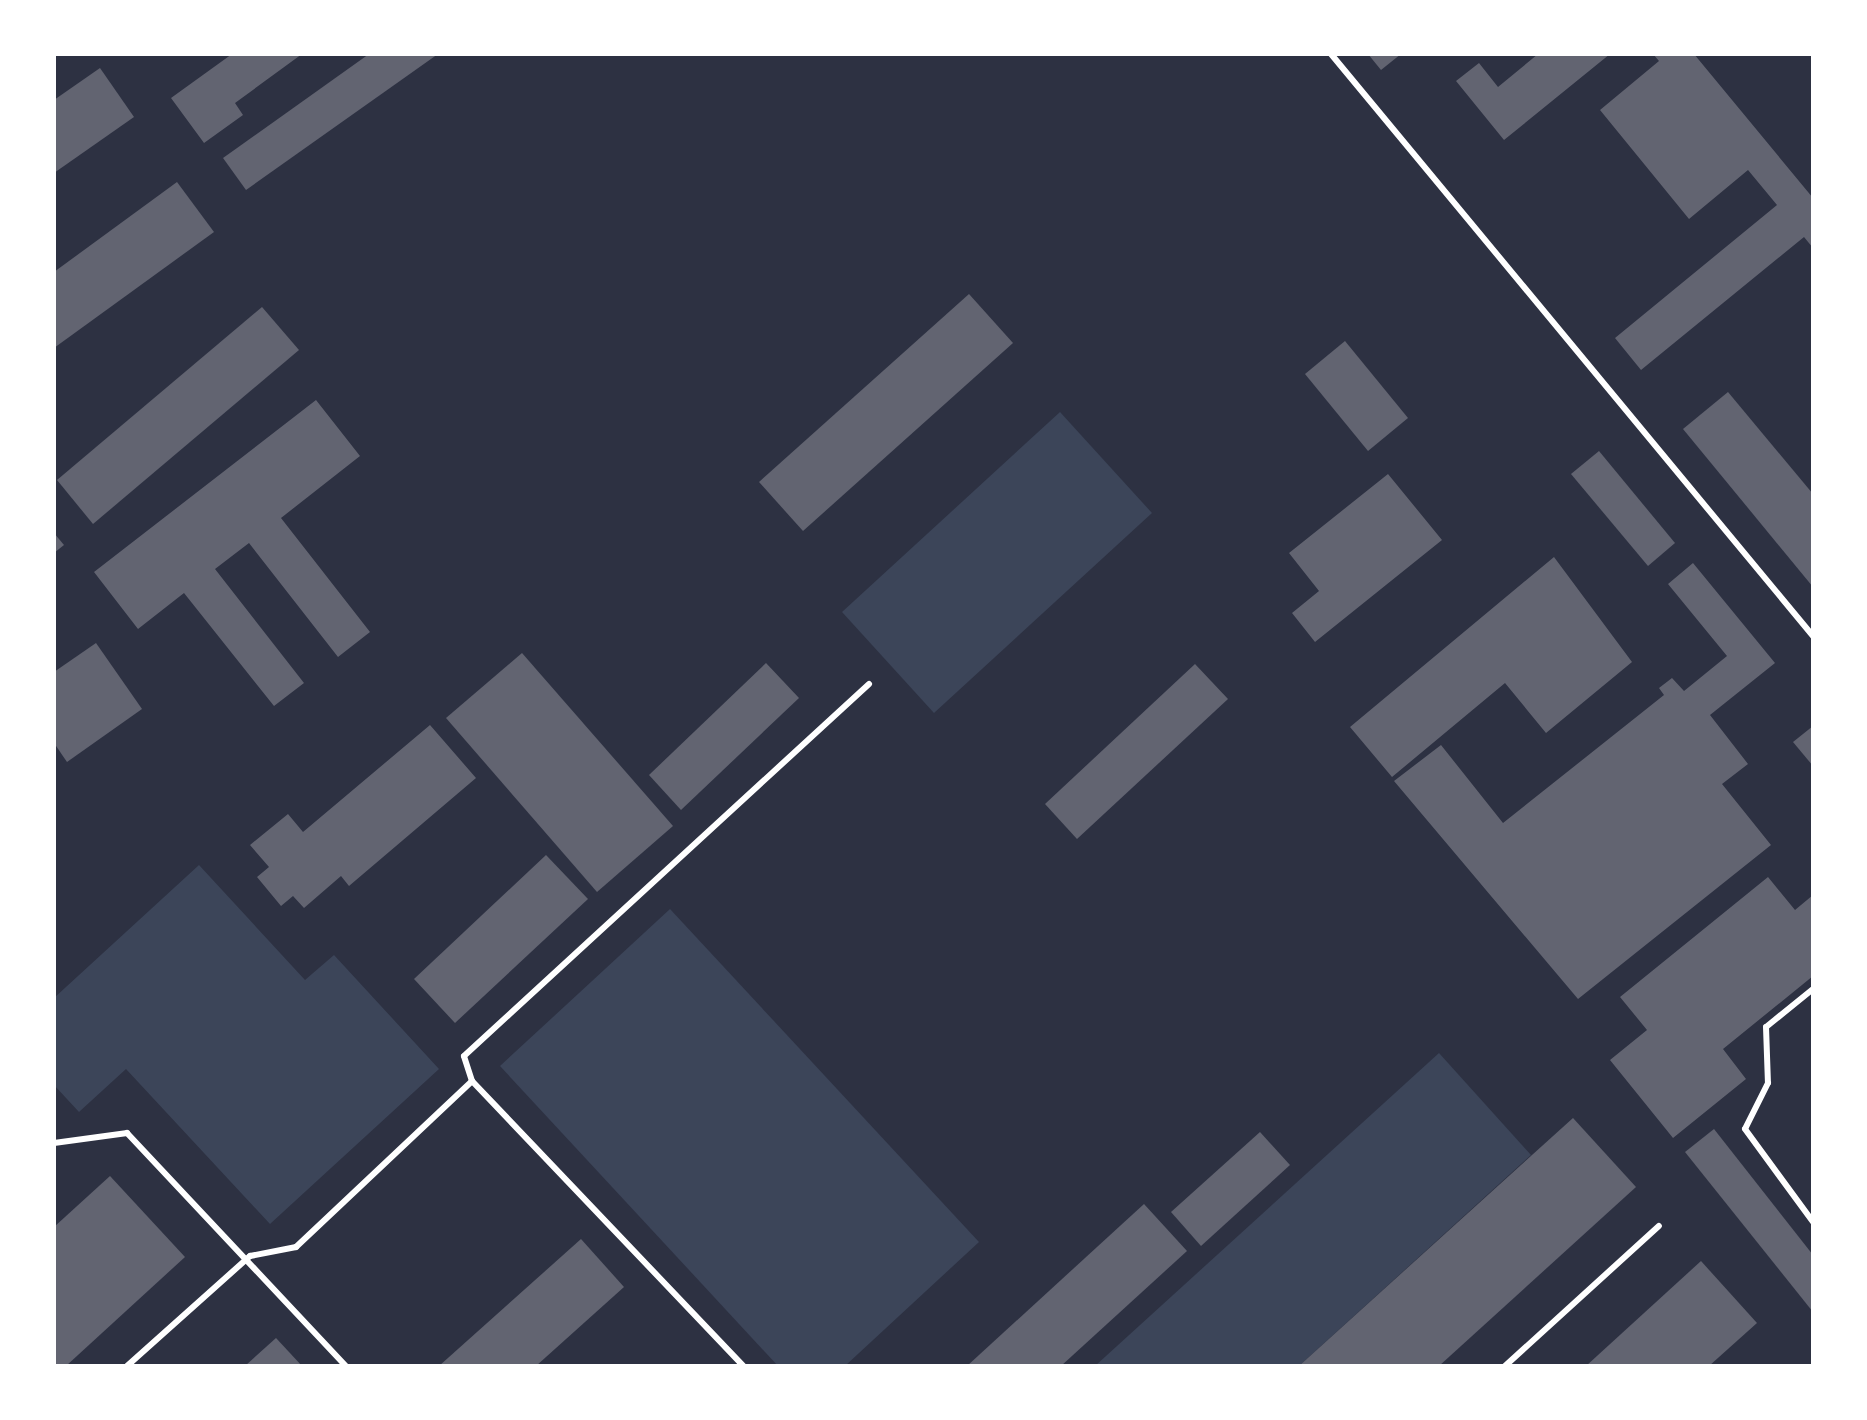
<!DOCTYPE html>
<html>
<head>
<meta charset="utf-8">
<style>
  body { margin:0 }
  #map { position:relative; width:1867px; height:1420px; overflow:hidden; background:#2d3142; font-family:Jost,sans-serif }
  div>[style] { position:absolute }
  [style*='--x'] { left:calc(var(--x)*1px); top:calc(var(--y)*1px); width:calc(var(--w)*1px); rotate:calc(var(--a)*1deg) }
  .green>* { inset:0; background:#3c4559 }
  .building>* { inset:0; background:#626471 }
  .service>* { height:6px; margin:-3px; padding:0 3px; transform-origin:3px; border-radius:3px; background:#fff }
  span { translate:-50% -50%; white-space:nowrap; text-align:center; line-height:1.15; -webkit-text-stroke:6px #fff; paint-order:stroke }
  .frame { position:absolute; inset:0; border:56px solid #fff; pointer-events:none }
</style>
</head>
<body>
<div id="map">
  <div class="green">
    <div style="clip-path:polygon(1060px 412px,1152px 513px,934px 713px,842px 612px)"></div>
    <div style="clip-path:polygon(199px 865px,305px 980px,334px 955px,439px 1069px,270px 1224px,126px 1069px,79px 1112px,54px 1085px,54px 998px)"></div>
    <div style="clip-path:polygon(670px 909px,979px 1242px,845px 1366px,778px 1366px,500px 1066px)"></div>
    <div style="clip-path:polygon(1439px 1053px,1531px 1155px,1299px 1366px,1095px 1366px)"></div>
  </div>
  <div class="building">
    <div style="clip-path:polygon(232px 54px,302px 54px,235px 103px,243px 115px,204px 143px,171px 98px)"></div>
    <div style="clip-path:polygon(369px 54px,438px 54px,246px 190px,223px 158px)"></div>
    <div style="clip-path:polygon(1368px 54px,1401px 54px,1381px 70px)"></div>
    <div style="clip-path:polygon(1538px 54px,1610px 54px,1504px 140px,1456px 81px,1479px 63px,1498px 87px)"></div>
    <div style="clip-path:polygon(1653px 54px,1694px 54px,1813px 198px,1813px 248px,1804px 237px,1641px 370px,1615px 338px,1777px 205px,1748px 170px,1689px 219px,1600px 110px,1659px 61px)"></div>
    <div style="clip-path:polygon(100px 68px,134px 117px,54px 173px,54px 100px)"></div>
    <div style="clip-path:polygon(177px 182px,214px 232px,54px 348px,54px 272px)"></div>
    <div style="clip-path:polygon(969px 294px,1013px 343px,803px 531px,759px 482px)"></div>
    <div style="clip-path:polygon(262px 307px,299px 350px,93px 524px,57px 480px)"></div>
    <div style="clip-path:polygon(1345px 341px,1408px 418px,1368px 451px,1305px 374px)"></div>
    <div style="clip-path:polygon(1728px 392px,1813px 494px,1813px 587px,1683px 429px)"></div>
    <div style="clip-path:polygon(316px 400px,360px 456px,281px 518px,370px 632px,338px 657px,249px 543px,215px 569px,304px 683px,274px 706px,184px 593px,138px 629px,94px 572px)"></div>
    <div style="clip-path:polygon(1599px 451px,1675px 543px,1648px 566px,1571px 474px)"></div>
    <div style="clip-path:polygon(1388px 474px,1442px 540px,1315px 642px,1292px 613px,1319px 591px,1289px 553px)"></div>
    <div style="clip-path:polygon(54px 533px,64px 545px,54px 553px)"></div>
    <div style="clip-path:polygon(1554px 557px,1632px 662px,1546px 733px,1505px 683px,1392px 777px,1350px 727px)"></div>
    <div style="clip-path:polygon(1693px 563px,1775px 663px,1710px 715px,1748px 764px,1722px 784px,1771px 845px,1578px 999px,1394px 781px,1441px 745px,1503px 823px,1664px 695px,1659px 688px,1672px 678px,1684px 691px,1727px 656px,1668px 584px)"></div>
    <div style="clip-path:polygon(96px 643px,142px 709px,67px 762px,54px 743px,54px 672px)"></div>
    <div style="clip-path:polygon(522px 653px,673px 826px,597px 892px,446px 718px)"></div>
    <div style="clip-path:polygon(766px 663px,799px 698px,681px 810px,649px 775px)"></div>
    <div style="clip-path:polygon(1195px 664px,1228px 699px,1077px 839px,1045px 804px)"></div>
    <div style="clip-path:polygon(430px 725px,476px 778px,349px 886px,341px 876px,304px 908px,293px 896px,281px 906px,257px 877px,269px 867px,250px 845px,288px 814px,303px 832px)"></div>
    <div style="clip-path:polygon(1813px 726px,1813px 766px,1793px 742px)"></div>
    <div style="clip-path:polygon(546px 855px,588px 899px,455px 1023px,414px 979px)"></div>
    <div style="clip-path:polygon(1768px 877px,1795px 910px,1813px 895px,1813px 976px,1723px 1049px,1746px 1079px,1673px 1138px,1610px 1060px,1647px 1030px,1620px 997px)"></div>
    <div style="clip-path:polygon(1573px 1118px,1636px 1187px,1439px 1366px,1299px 1366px)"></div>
    <div style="clip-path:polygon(1714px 1129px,1813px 1255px,1813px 1312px,1685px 1152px)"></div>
    <div style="clip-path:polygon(1260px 1132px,1290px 1165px,1201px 1246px,1171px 1212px)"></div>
    <div style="clip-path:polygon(110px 1176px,185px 1257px,66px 1366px,54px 1366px,54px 1227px)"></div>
    <div style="clip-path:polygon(1144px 1204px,1187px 1251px,1061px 1366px,967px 1366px)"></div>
    <div style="clip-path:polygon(581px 1239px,624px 1287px,536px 1366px,439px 1366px)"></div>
    <div style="clip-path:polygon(1701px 1261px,1757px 1323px,1709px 1366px,1586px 1366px)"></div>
    <div style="clip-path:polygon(276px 1338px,302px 1366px,245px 1366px)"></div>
  </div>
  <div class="service">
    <div style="--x:1331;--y:54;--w:756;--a:50.37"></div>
    <div style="--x:1813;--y:989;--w:60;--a:141"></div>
    <div style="--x:1766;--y:1027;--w:56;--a:88"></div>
    <div style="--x:1768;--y:1083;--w:51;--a:116.6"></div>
    <div style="--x:1745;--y:1129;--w:115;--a:53.8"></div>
    <div style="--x:472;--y:1081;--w:393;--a:46.4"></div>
    <div style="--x:54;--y:1143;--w:74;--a:-7.8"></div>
    <div style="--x:127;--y:1133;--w:320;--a:46.8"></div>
    <div style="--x:127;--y:1366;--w:165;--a:-41.8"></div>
    <div style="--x:250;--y:1256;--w:47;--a:-11.1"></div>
    <div style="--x:296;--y:1247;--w:242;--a:-43.3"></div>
    <div style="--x:472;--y:1081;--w:26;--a:-108"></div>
    <div style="--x:464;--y:1056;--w:550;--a:-42.57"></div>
    <div style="--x:1505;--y:1366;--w:208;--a:-42.3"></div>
  </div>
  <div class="frame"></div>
</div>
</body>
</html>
